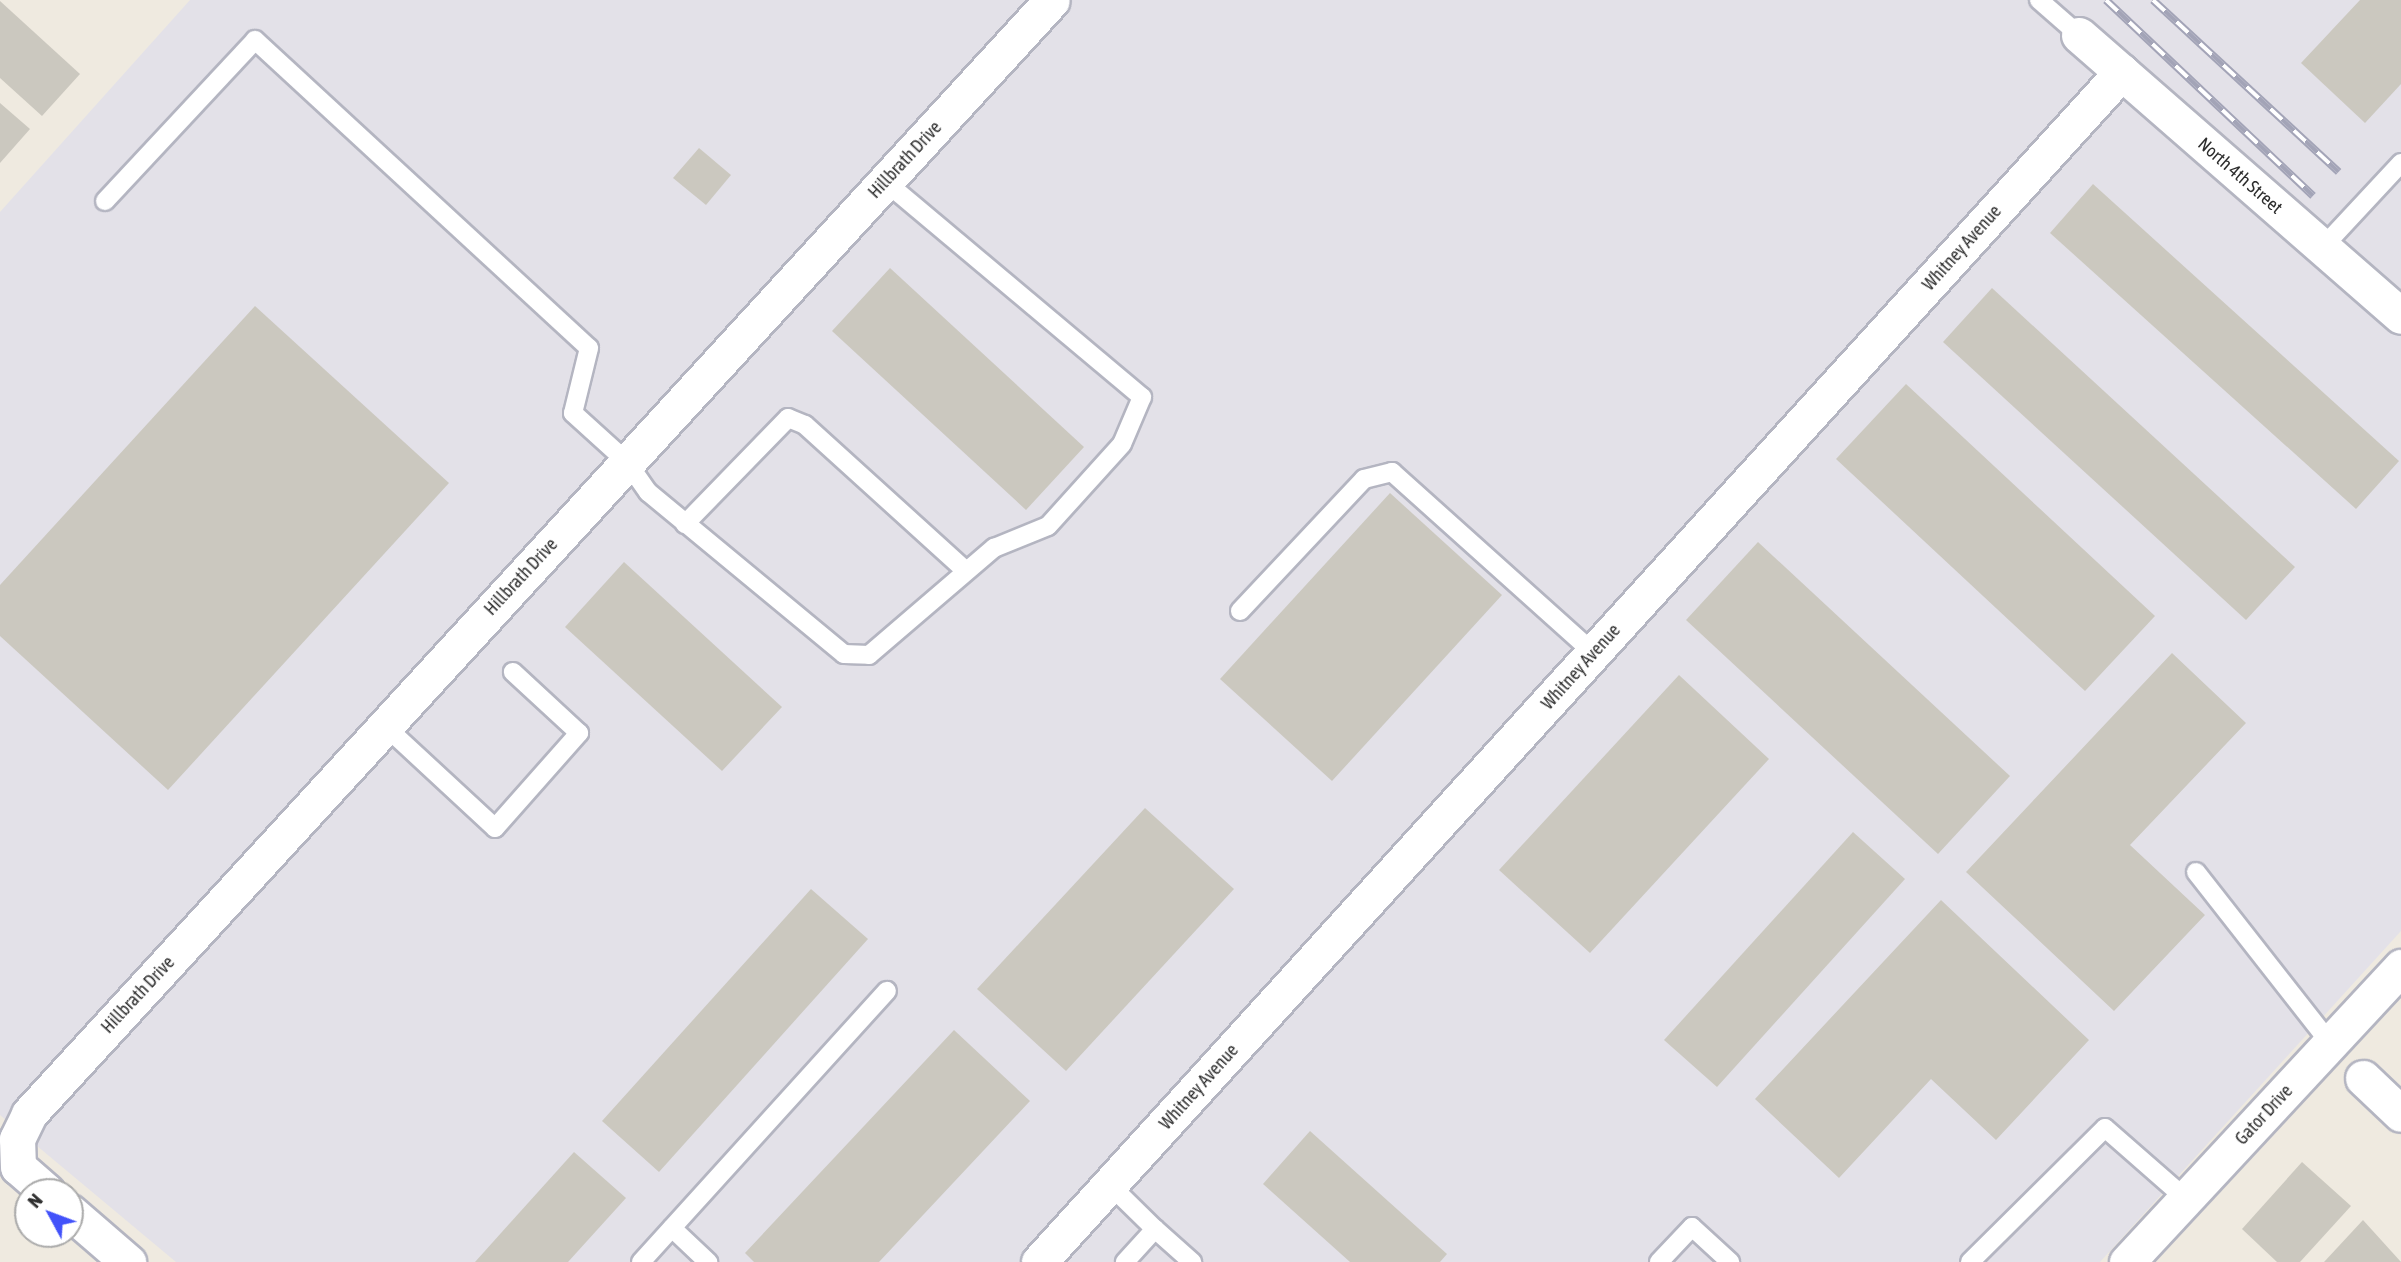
<!DOCTYPE html>
<html>
<head>
<meta charset="utf-8">
<style>
  body { margin:0 }
  #map { position:relative; width:2401px; height:1262px; overflow:hidden; background:#efeae0; font-family:"Asap Condensed",sans-serif }
  div>[style] { position:absolute }
  [style*='--x'] { left:calc(var(--x)*1px); top:calc(var(--y)*1px); width:calc(var(--w)*1px); rotate:calc(var(--a)*1deg) }
  .industrial>* { inset:0; background:#e3e1e8 }
  .building>* { inset:0; background:#cbc8bf }
  .roads { filter:drop-shadow(2px 0 #b4b5c1) drop-shadow(-2px 0 #b4b5c1) drop-shadow(0 2px #b4b5c1) drop-shadow(0 -2px #b4b5c1) }
  .lane>* { height:18px; margin:-9px; padding:0 9px; transform-origin:9px; border-radius:9px; background:#fff }
  .street>* { height:35px; margin:-17.5px; padding:0 17.5px; transform-origin:17.5px; border-radius:17.5px; background:#fff }
  .rail>* { height:8px; margin-top:-4px; transform-origin:0; background:repeating-linear-gradient(90deg,#fff 0 16px,#a3a4b7 0 32px); box-sizing:border-box; border-block:2px solid #a3a4b7 }
  span { translate:-50% -50%; white-space:nowrap; text-align:center; line-height:1.15; -webkit-text-stroke:5px #fff; paint-order:stroke }
  .street-label { font-size:18px; color:#2e2e2e }
  .north { position:absolute; left:14px; top:1178px; width:70px; height:70px; box-sizing:border-box; background:#fff; border:2px solid #ababab; border-radius:50%; rotate:311deg; font-size:19px; font-weight:700; line-height:28px; text-align:center; color:#2e2e2e }
  .north::after { content:''; display:block; margin:auto; width:24px; height:32px; background:#4252fa; clip-path:polygon(50% 0,100% 100%,50% 72%,0 100%) }
</style>
</head>
<body>
<div id="map">
  <div class="industrial">
    <div style="clip-path:polygon(190px 0,2401px 0,2401px 931px,2100px 1262px,176px 1262px,0 1115px,0 212px)"></div>
  </div>
  <div class="building">
    <div style="clip-path:polygon(2360px 0,2401px 0,2401px 84px,2365px 123px,2301px 63px)"></div>
    <div style="clip-path:polygon(0 1px,80px 74px,42px 116px,0 78px)"></div>
    <div style="clip-path:polygon(0 103px,30px 129px,0 163px)"></div>
    <div style="clip-path:polygon(699px 148px,731px 175px,706px 205px,673px 178px)"></div>
    <div style="clip-path:polygon(2093px 184px,2399px 461px,2356px 509px,2050px 233px)"></div>
    <div style="clip-path:polygon(890px 268px,1084px 447px,1026px 510px,832px 331px)"></div>
    <div style="clip-path:polygon(1992px 288px,2295px 567px,2246px 620px,1943px 342px)"></div>
    <div style="clip-path:polygon(255px 306px,449px 483px,168px 790px,0 636px,0 585px)"></div>
    <div style="clip-path:polygon(1906px 384px,2155px 616px,2085px 691px,1836px 459px)"></div>
    <div style="clip-path:polygon(1390px 493px,1502px 595px,1332px 781px,1220px 679px)"></div>
    <div style="clip-path:polygon(1758px 542px,2010px 776px,1938px 854px,1686px 620px)"></div>
    <div style="clip-path:polygon(624px 562px,782px 707px,722px 771px,565px 627px)"></div>
    <div style="clip-path:polygon(2172px 653px,2246px 723px,2130px 845px,2205px 915px,2114px 1011px,1966px 872px)"></div>
    <div style="clip-path:polygon(1679px 675px,1769px 759px,1590px 953px,1499px 870px)"></div>
    <div style="clip-path:polygon(1145px 808px,1234px 889px,1066px 1071px,977px 989px)"></div>
    <div style="clip-path:polygon(1853px 832px,1905px 879px,1717px 1087px,1664px 1040px)"></div>
    <div style="clip-path:polygon(811px 889px,868px 939px,659px 1172px,602px 1121px)"></div>
    <div style="clip-path:polygon(1941px 900px,2089px 1040px,1996px 1140px,1931px 1079px,1839px 1178px,1755px 1099px)"></div>
    <div style="clip-path:polygon(954px 1030px,1030px 1101px,879px 1262px,754px 1262px,745px 1253px)"></div>
    <div style="clip-path:polygon(1310px 1131px,1447px 1254px,1440px 1262px,1350px 1262px,1263px 1184px)"></div>
    <div style="clip-path:polygon(574px 1152px,626px 1198px,568px 1262px,475px 1262px)"></div>
    <div style="clip-path:polygon(2302px 1162px,2351px 1206px,2300px 1262px,2277px 1262px,2242px 1229px)"></div>
    <div style="clip-path:polygon(2363px 1220px,2401px 1262px,2324px 1262px)"></div>
  </div>
  <div class="roads">
    <div class="lane">
      <div style="--x:2039;--y:0;--w:53;--a:41.2"></div>
      <div style="--x:105;--y:201;--w:220;--a:-47"></div>
      <div style="--x:255;--y:40;--w:454;--a:42.7"></div>
      <div style="--x:589;--y:348;--w:67;--a:103.8"></div>
      <div style="--x:573;--y:413;--w:73;--a:42.2"></div>
      <div style="--x:627;--y:462;--w:37;--a:55"></div>
      <div style="--x:648;--y:492;--w:254;--a:39.6"></div>
      <div style="--x:844;--y:654;--w:25;--a:2"></div>
      <div style="--x:869;--y:655;--w:165;--a:-40.6"></div>
      <div style="--x:994;--y:548;--w:58;--a:-22.2"></div>
      <div style="--x:1048;--y:526;--w:110;--a:-47.9"></div>
      <div style="--x:1122;--y:444;--w:51;--a:-66.9"></div>
      <div style="--x:1142;--y:397;--w:336;--a:-140"></div>
      <div style="--x:2322;--y:248;--w:116;--a:-47.1"></div>
      <div style="--x:685;--y:524;--w:148;--a:-45.8"></div>
      <div style="--x:788;--y:418;--w:18;--a:22"></div>
      <div style="--x:805;--y:425;--w:217;--a:42.2"></div>
      <div style="--x:1240;--y:611;--w:181;--a:-46.8"></div>
      <div style="--x:1364;--y:479;--w:29;--a:-14"></div>
      <div style="--x:1392;--y:472;--w:271;--a:41.9"></div>
      <div style="--x:385;--y:726;--w:150;--a:42.8"></div>
      <div style="--x:495;--y:828;--w:127;--a:-48.5"></div>
      <div style="--x:579;--y:733;--w:90;--a:-137.3"></div>
      <div style="--x:2196;--y:872;--w:217;--a:51.9"></div>
      <div style="--x:1110;--y:1185;--w:63;--a:44.4"></div>
      <div style="--x:1155;--y:1229;--w:45;--a:132.3"></div>
      <div style="--x:672;--y:1228;--w:50;--a:43.4"></div>
      <div style="--x:1155;--y:1229;--w:50;--a:41.7"></div>
      <div style="--x:641;--y:1262;--w:366;--a:-47.8"></div>
      <div style="--x:1659;--y:1262;--w:48;--a:-46.7"></div>
      <div style="--x:1692;--y:1227;--w:52;--a:42.6"></div>
      <div style="--x:1970;--y:1262;--w:190;--a:-44.8"></div>
      <div style="--x:2105;--y:1128;--w:108;--a:41.2"></div>
    </div>
    <div class="street">
      <div style="--x:2079;--y:35;--w:427;--a:41.1"></div>
      <div style="--x:2363;--y:1078;--w:52;--a:43.5"></div>
      <div style="--x:47;--y:1192;--w:38;--a:-139"></div>
      <div style="--x:18;--y:1167;--w:28;--a:-92"></div>
      <div style="--x:17;--y:1139;--w:28;--a:-64"></div>
      <div style="--x:29;--y:1114;--w:1512;--a:-47.44"></div>
      <div style="--x:70;--y:1212;--w:77;--a:40.8"></div>
      <div style="--x:1039;--y:1262;--w:1609;--a:-47.7"></div>
      <div style="--x:2127;--y:1262;--w:403;--a:-47.1"></div>
    </div>
  </div>
  <div class="rail">
    <div style="--x:2106;--y:0;--w:285;--a:43.4"></div>
    <div style="--x:2153;--y:0;--w:253;--a:42.8"></div>
  </div>
  <div class="street-label">
    <span style="left:905px;top:160px;rotate:-47deg">Hillbrath Drive</span>
    <span style="left:2240px;top:176px;rotate:41deg">North 4th Street</span>
    <span style="left:1962px;top:248px;rotate:-48deg">Whitney Avenue</span>
    <span style="left:521px;top:577px;rotate:-47deg">Hillbrath Drive</span>
    <span style="left:1581px;top:667px;rotate:-48deg">Whitney Avenue</span>
    <span style="left:138px;top:995px;rotate:-47deg">Hillbrath Drive</span>
    <span style="left:1199px;top:1087px;rotate:-48deg">Whitney Avenue</span>
    <span style="left:2264px;top:1115px;rotate:-47deg">Gator Drive</span>
  </div>
  <div class="north">N</div>
</div>
</body>
</html>
